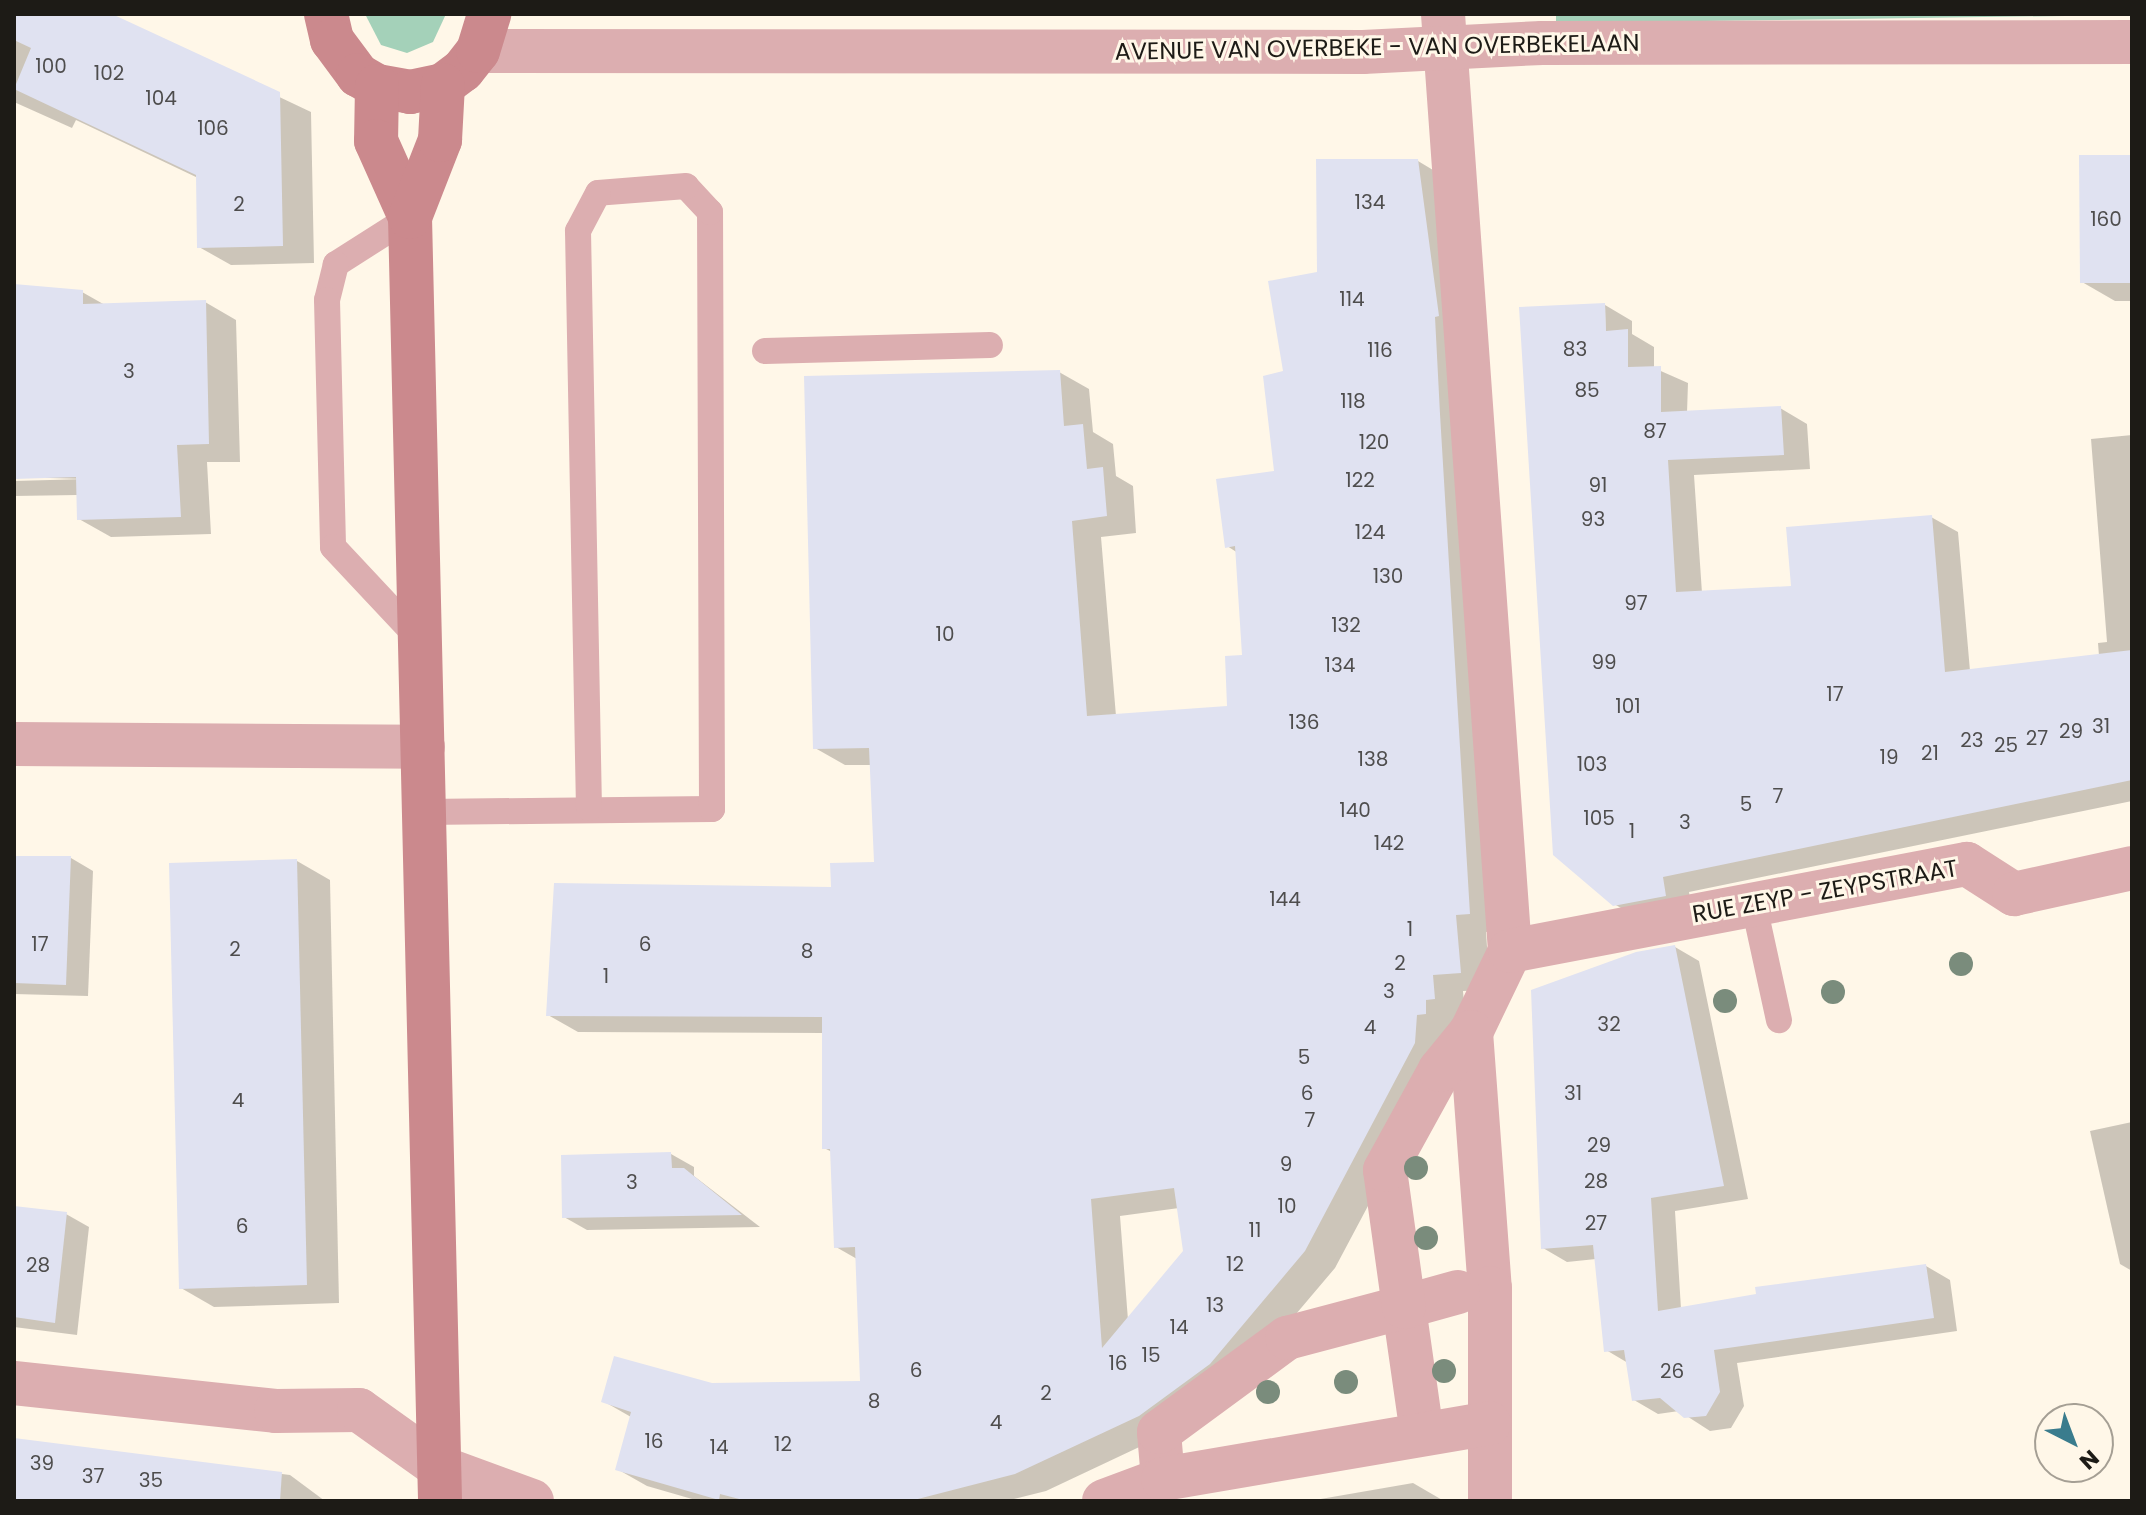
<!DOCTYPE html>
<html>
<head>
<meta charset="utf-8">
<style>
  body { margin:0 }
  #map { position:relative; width:2146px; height:1515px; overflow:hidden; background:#fff7e8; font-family:Poppins,sans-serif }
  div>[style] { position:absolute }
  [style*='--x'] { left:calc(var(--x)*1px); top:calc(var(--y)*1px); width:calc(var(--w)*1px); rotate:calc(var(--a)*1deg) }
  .green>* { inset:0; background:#a4d1b9 }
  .shadow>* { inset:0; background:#0003 }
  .building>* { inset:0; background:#e0e2f1 }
  .lane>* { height:26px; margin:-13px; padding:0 13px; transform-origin:13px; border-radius:13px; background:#dcaeb0 }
  .street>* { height:44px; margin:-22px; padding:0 22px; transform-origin:22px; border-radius:22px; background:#dcaeb0 }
  .secondary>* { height:44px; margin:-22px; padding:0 22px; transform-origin:22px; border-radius:22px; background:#cb898d }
  .trees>* { width:24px; height:24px; margin:-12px; border-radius:50%; background:#7a8c7c }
  span { translate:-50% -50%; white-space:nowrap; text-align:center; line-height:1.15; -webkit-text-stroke:6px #fff7e8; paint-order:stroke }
  .number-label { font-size:20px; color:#4e4d4d }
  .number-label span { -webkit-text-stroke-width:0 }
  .street-label { font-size:24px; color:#1d1b16 }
  .frame { position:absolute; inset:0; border:16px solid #1d1b16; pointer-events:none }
  .north { position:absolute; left:2034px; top:1403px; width:80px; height:80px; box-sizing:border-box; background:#fff7e8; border:2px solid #a59f94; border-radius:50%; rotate:138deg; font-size:22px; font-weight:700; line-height:32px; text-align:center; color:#1d1b16 }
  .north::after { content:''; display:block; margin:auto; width:28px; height:36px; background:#3a7c8d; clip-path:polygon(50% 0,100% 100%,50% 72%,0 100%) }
</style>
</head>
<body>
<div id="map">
  <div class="green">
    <div style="clip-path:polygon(365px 14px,446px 14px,433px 42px,407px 53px,381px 45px)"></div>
    <div style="clip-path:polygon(1556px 14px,2132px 14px,2132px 15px,1556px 23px)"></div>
  </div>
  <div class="shadow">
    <div style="clip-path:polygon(14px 14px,105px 14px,311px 112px,314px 263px,231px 265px,199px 247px,198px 178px,76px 120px,72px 128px,14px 102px)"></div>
    <div style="clip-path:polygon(2132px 157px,2132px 301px,2115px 301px,2082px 282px)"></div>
    <div style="clip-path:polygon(evenodd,1418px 161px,1448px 179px,1499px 931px,1486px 932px,1490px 990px,1463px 991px,1465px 1016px,1445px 1061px,1335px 1268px,1240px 1380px,1169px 1433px,1046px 1491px,1006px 1501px,699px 1501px,647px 1486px,617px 1469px,631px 1417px,603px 1401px,712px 1385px,862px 1383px,857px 1259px,836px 1247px,832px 1152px,824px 1148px,824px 1033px,578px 1032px,548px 1015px,833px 889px,876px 864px,872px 765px,845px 765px,815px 748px,1059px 372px,1089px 389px,1093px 432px,1113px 444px,1116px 476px,1133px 486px,1136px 533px,1101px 537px,1116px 716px,1229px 708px,1244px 657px,1238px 553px,1227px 546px,1276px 472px,1285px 373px,1319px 274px,1418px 161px,1179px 1208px,1185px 1251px,1128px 1320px,1120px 1216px,1179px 1208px)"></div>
    <div style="clip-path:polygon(14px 286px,82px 292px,105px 305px,205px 302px,236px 320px,240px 462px,207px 462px,211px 534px,111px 537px,79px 519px,78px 495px,14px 496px,14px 481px,86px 479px,14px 477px)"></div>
    <div style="clip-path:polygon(1605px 305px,1632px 321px,1632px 334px,1654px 347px,1654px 368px,1688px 383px,1687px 413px,1780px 408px,1807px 424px,1810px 469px,1694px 475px,1702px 593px,1793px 588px,1931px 517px,1958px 532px,1970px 671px,2099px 656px,2098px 643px,2107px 642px,2091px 439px,2132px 435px,2132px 801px,1689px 892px,1692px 911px,1642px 920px,1614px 904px)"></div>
    <div style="clip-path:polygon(14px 856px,71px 858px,93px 871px,88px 996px,14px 994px)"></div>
    <div style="clip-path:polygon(297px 861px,330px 880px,339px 1303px,214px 1307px,181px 1288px)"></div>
    <div style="clip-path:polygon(1675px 947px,1699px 961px,1748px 1199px,1675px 1211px,1681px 1309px,1926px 1266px,1950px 1280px,1957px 1331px,1737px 1363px,1744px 1406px,1731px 1428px,1710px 1431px,1679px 1411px,1658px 1414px,1634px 1400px,1628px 1363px,1606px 1350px,1596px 1259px,1567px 1262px,1543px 1248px)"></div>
    <div style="clip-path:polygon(2132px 1122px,2132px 1271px,2120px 1264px,2090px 1131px)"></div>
    <div style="clip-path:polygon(671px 1154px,694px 1167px,694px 1176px,760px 1227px,587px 1230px,564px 1217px)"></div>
    <div style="clip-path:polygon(14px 1208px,66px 1214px,89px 1227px,77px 1335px,14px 1327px)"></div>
    <div style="clip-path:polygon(14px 1440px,290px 1475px,325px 1501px,14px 1501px)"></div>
    <div style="clip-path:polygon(1413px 1483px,1444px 1501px,1309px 1501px)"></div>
  </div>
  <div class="building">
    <div style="clip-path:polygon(14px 14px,112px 14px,280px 92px,283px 246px,197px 248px,196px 175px,14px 89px,31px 48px,14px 40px)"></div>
    <div style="clip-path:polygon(2079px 155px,2132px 155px,2132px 283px,2080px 283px)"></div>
    <div style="clip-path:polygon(evenodd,1316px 159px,1418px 159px,1439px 316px,1435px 317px,1440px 414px,1470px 914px,1456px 915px,1461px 973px,1433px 975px,1435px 999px,1426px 1000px,1426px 1014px,1417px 1015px,1415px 1043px,1305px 1251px,1210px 1364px,1139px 1416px,1015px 1474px,910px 1501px,747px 1501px,720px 1494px,719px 1500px,615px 1470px,631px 1412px,601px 1402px,614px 1356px,712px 1383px,860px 1381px,855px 1247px,834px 1248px,830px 1149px,822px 1149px,822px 1017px,546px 1016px,554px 883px,831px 887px,830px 863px,874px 862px,869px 748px,813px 749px,804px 376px,1060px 370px,1064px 426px,1083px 424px,1087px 469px,1103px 467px,1107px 516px,1072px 521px,1087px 716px,1227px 706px,1225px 656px,1242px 655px,1235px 546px,1225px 548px,1216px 479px,1274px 471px,1263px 376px,1283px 371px,1268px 281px,1317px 272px,1316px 159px,1174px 1188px,1183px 1251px,1102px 1348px,1091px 1199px,1174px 1188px)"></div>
    <div style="clip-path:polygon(14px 284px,83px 290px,83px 304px,206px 300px,209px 444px,177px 445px,181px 517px,77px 520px,76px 477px,14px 479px)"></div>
    <div style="clip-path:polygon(1605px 303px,1606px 331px,1628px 329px,1628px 367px,1661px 366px,1661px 412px,1781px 406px,1784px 455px,1668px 460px,1676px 592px,1791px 586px,1786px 527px,1932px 515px,1945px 672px,2132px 650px,2132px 780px,1663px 877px,1666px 896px,1613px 906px,1553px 855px,1519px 307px)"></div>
    <div style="clip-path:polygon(14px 856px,71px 856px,66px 985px,14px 983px)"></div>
    <div style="clip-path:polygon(297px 859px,307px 1285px,179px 1289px,169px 863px)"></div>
    <div style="clip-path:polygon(1675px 945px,1724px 1186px,1651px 1198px,1658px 1311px,1756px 1294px,1755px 1287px,1926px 1264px,1934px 1318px,1714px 1350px,1720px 1392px,1706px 1416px,1684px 1418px,1660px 1398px,1632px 1401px,1624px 1350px,1604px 1352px,1593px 1245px,1541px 1249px,1531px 990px,1636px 952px)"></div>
    <div style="clip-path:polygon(671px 1152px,672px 1168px,684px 1168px,742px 1215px,562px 1218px,561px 1155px)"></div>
    <div style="clip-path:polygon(14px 1206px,67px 1212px,55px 1323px,14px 1317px)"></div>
    <div style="clip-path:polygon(14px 1438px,282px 1472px,280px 1501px,14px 1501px)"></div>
  </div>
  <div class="lane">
    <div style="--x:410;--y:217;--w:88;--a:147.6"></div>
    <div style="--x:336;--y:264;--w:37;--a:104"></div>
    <div style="--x:327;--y:300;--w:247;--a:88.6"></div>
    <div style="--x:333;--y:547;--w:127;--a:46.9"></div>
    <div style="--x:765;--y:351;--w:225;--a:-1.5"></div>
    <div style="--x:425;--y:812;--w:287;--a:-0.6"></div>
    <div style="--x:712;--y:809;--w:597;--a:-90.19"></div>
    <div style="--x:710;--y:212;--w:35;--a:-133"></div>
    <div style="--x:686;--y:186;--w:88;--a:175.5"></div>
    <div style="--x:598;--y:193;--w:43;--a:117.8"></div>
    <div style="--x:578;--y:231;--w:577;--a:88.91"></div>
    <div style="--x:1753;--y:901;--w:122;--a:77.7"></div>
  </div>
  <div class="street">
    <div style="--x:1443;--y:14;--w:939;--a:85.91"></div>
    <div style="--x:1510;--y:951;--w:90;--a:115.7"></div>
    <div style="--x:1471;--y:1032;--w:257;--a:85.8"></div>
    <div style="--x:1490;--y:1288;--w:213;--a:90"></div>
    <div style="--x:478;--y:51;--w:885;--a:0.06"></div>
    <div style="--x:1363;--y:52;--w:179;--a:-2.9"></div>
    <div style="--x:1542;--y:43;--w:590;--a:-0.1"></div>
    <div style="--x:14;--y:744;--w:409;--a:0.4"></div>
    <div style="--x:1510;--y:951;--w:465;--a:-10.8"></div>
    <div style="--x:1967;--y:864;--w:56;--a:32.6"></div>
    <div style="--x:2014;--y:894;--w:121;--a:-12.4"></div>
    <div style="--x:14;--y:1383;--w:263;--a:6.1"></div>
    <div style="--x:276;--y:1411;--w:83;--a:-0.7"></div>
    <div style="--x:359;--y:1410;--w:98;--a:35.5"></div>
    <div style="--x:439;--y:1467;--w:99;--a:20.1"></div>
    <div style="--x:1419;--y:1413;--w:107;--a:-98.1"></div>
    <div style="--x:1404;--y:1307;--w:56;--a:-15.5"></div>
    <div style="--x:1163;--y:1479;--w:47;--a:-94.9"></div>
    <div style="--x:1159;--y:1432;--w:159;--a:-36.3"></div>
    <div style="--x:1287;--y:1338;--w:121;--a:-14.8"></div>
    <div style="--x:1404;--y:1307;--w:138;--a:-97.9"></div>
    <div style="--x:1385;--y:1170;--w:114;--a:-61.2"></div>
    <div style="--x:1440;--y:1070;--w:49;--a:-50.8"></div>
    <div style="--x:1104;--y:1501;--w:63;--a:-20.4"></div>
    <div style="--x:1163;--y:1479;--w:331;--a:-9.7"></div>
  </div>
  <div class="secondary">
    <div style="--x:326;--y:14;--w:27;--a:77"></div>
    <div style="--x:332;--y:40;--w:44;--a:53.4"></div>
    <div style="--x:358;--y:75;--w:22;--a:30"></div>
    <div style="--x:377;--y:86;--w:34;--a:10"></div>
    <div style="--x:410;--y:92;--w:34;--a:-12"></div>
    <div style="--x:443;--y:85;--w:25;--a:-37"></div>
    <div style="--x:463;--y:70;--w:24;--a:-52"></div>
    <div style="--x:478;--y:51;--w:39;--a:-73"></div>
    <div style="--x:377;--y:86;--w:55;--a:91"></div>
    <div style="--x:376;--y:141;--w:83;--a:65.9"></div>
    <div style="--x:410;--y:217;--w:1284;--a:88.66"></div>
    <div style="--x:410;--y:217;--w:83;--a:-68.7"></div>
    <div style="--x:440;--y:140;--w:55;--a:-86.9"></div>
  </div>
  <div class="trees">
    <div style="left:1961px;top:964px"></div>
    <div style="left:1833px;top:992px"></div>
    <div style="left:1725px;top:1001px"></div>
    <div style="left:1416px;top:1168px"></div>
    <div style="left:1426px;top:1238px"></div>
    <div style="left:1444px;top:1371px"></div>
    <div style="left:1346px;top:1382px"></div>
    <div style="left:1268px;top:1392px"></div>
  </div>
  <div class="number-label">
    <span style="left:51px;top:66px">100</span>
    <span style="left:109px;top:73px">102</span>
    <span style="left:161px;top:98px">104</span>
    <span style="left:213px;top:128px">106</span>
    <span style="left:1370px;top:202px">134</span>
    <span style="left:239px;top:204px">2</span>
    <span style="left:2106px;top:219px">160</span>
    <span style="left:1352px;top:299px">114</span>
    <span style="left:1575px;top:349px">83</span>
    <span style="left:1380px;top:350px">116</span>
    <span style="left:129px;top:371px">3</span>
    <span style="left:1587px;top:390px">85</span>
    <span style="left:1353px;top:401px">118</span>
    <span style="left:1655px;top:431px">87</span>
    <span style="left:1374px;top:442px">120</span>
    <span style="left:1360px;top:480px">122</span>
    <span style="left:1598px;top:485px">91</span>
    <span style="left:1593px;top:519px">93</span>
    <span style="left:1370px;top:532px">124</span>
    <span style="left:1388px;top:576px">130</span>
    <span style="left:1636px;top:603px">97</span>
    <span style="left:1346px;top:625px">132</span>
    <span style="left:945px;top:634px">10</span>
    <span style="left:1604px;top:662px">99</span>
    <span style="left:1340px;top:665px">134</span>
    <span style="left:1835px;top:694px">17</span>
    <span style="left:1628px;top:706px">101</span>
    <span style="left:1304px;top:722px">136</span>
    <span style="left:2101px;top:726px">31</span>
    <span style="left:2071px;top:731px">29</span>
    <span style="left:2037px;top:738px">27</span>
    <span style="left:1972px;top:740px">23</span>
    <span style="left:2006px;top:745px">25</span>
    <span style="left:1930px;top:753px">21</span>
    <span style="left:1889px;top:757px">19</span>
    <span style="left:1373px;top:759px">138</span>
    <span style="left:1592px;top:764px">103</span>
    <span style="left:1778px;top:796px">7</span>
    <span style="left:1746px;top:804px">5</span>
    <span style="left:1355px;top:810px">140</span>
    <span style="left:1599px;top:818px">105</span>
    <span style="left:1685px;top:822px">3</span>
    <span style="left:1632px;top:831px">1</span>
    <span style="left:1389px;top:843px">142</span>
    <span style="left:1285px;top:899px">144</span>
    <span style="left:1410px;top:929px">1</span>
    <span style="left:40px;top:944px">17</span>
    <span style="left:645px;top:944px">6</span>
    <span style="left:235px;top:949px">2</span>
    <span style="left:807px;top:951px">8</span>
    <span style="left:1400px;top:963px">2</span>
    <span style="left:606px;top:976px">1</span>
    <span style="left:1389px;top:991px">3</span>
    <span style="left:1609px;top:1024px">32</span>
    <span style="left:1370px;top:1027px">4</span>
    <span style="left:1304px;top:1057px">5</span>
    <span style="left:1307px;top:1093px">6</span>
    <span style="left:1573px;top:1093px">31</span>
    <span style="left:238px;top:1100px">4</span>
    <span style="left:1310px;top:1120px">7</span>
    <span style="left:1599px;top:1145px">29</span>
    <span style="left:1286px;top:1164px">9</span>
    <span style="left:1596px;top:1181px">28</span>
    <span style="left:632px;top:1182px">3</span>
    <span style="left:1287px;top:1206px">10</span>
    <span style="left:1596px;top:1223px">27</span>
    <span style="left:242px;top:1226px">6</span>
    <span style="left:1255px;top:1230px">11</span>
    <span style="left:1235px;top:1264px">12</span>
    <span style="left:38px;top:1265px">28</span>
    <span style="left:1215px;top:1305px">13</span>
    <span style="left:1179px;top:1327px">14</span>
    <span style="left:1151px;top:1355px">15</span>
    <span style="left:1118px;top:1363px">16</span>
    <span style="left:916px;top:1370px">6</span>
    <span style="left:1672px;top:1371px">26</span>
    <span style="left:1046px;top:1393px">2</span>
    <span style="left:874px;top:1401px">8</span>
    <span style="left:996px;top:1422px">4</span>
    <span style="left:654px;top:1441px">16</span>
    <span style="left:783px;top:1444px">12</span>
    <span style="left:719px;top:1447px">14</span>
    <span style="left:42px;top:1463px">39</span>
    <span style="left:93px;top:1476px">37</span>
    <span style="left:151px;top:1480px">35</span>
  </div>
  <div class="street-label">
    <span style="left:1377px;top:47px;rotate:-1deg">AVENUE VAN OVERBEKE - VAN OVERBEKELAAN</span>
    <span style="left:1825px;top:891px;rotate:-10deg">RUE ZEYP - ZEYPSTRAAT</span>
  </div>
  <div class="frame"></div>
  <div class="north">N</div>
</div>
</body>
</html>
